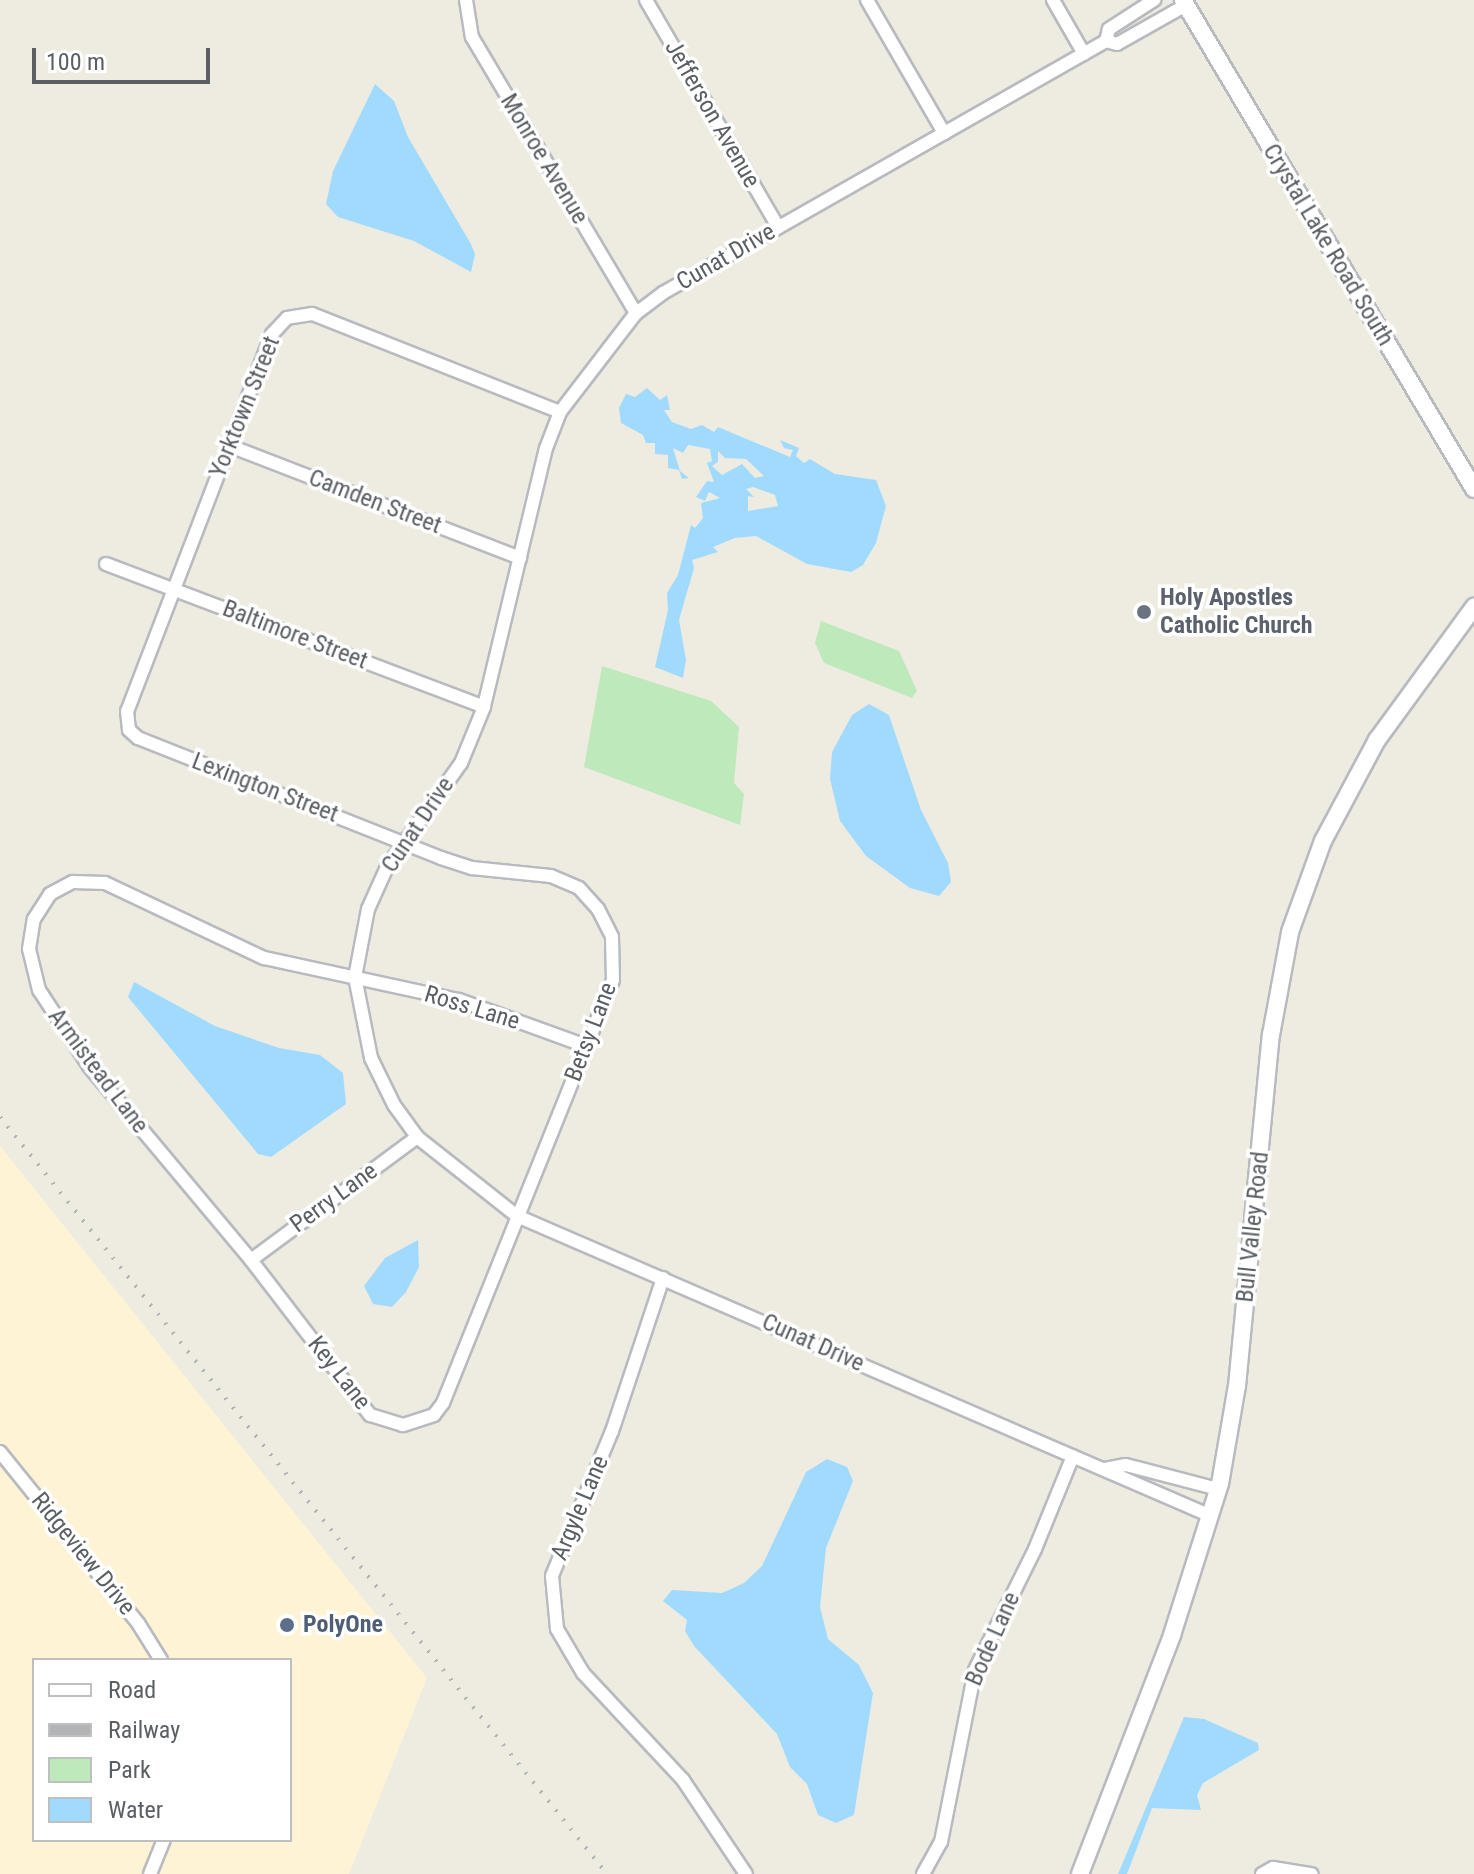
<!DOCTYPE html>
<html>
<head>
<meta charset="utf-8">
<style>
  body { margin:0 }
  #map { position:relative; width:1474px; height:1874px; overflow:hidden; background:#eeebe1; font-family:"Roboto Condensed",sans-serif }
  div>[style] { position:absolute }
  [style*='--x'] { left:calc(var(--x)*1px); top:calc(var(--y)*1px); width:calc(var(--w)*1px); rotate:calc(var(--a)*1deg) }
  .commercial>* { inset:0; background:#fff3d5 }
  .green>* { inset:0; background:#bee9bb }
  .water>* { inset:0; background:#a0dbff }
  .roads { filter:drop-shadow(2px 0 #b7babf) drop-shadow(-2px 0 #b7babf) drop-shadow(0 2px #b7babf) drop-shadow(0 -2px #b7babf) }
  .street>* { height:12px; margin:-6px; padding:0 6px; transform-origin:6px; border-radius:6px; background:#fff }
  .secondary>* { height:16px; margin:-8px; padding:0 8px; transform-origin:8px; border-radius:8px; background:#fff }
  .rail>* { height:4px; margin-top:-2px; transform-origin:0; background:repeating-linear-gradient(90deg,#b3b4b5 0 2px,transparent 0 12px) }
  .dots>* { width:22px; height:22px; translate:-50% -50%; box-sizing:border-box; border:4px solid #fff; border-radius:50% }
  span { translate:-50% -50%; white-space:nowrap; text-align:center; line-height:1.15; -webkit-text-stroke:7px #fff; paint-order:stroke }
  .street-label { font-size:24px; color:#5a5f64 }
  .worship-label { font-size:24px; color:#5b616d; font-weight:700 }
  .left { translate:0 -50%; text-align:left }
  .service-label { font-size:24px; color:#4e5e75; font-weight:700 }
  .legend { position:absolute; left:32px; top:1658px; width:260px; height:184px; box-sizing:border-box; background:#fff; border:2px solid #bdbfc1; margin:0; padding:10px 14px; list-style:none; font-size:24px; color:#5a5f64 }
  .legend li { display:flex; align-items:center; gap:16px; height:40px }
  .legend b { width:40px; border:2px solid #bdbfc1 }
  .scale { position:absolute; left:32px; top:48px; width:178px; height:36px; box-sizing:border-box; border:4px solid #5a5f64; border-top:0; padding-left:10px; font-size:24px; line-height:28px; white-space:nowrap; color:#5a5f64; -webkit-text-stroke:6px #fff; paint-order:stroke }
</style>
</head>
<body>
<div id="map">
  <div class="commercial">
    <div style="clip-path:polygon(evenodd,0 1146px,427px 1678px,349px 1874px,0 1874px,0 1146px,34px 1660px,290px 1660px,290px 1840px,34px 1840px,34px 1660px)"></div>
  </div>
  <div class="green">
    <div style="clip-path:polygon(821px 621px,899px 651px,917px 691px,912px 698px,824px 663px,815px 643px)"></div>
    <div style="clip-path:polygon(602px 666px,711px 701px,739px 727px,734px 783px,744px 794px,740px 825px,584px 767px)"></div>
  </div>
  <div class="water">
    <div style="clip-path:polygon(375px 84px,394px 101px,408px 137px,471px 244px,475px 254px,471px 272px,414px 241px,338px 217px,326px 204px,333px 171px)"></div>
    <div style="clip-path:polygon(evenodd,647px 388px,660px 400px,667px 395px,670px 410px,664px 410px,672px 422px,691px 429px,702px 425px,714px 432px,718px 427px,790px 457px,793px 450px,784px 448px,780px 440px,799px 448px,796px 456px,804px 463px,810px 459px,835px 474px,876px 480px,886px 506px,876px 543px,863px 565px,851px 572px,807px 564px,756px 536px,735px 538px,713px 547px,718px 552px,692px 560px,694px 568px,679px 620px,686px 660px,683px 678px,655px 667px,668px 610px,667px 593px,678px 575px,691px 525px,695px 528px,703px 518px,701px 503px,720px 498px,709px 492px,705px 501px,696px 497px,707px 481px,714px 482px,707px 463px,712px 461px,710px 449px,688px 445px,683px 453px,673px 448px,680px 471px,689px 478px,682px 479px,679px 470px,668px 468px,668px 455px,655px 454px,655px 443px,646px 443px,643px 435px,621px 423px,619px 408px,626px 394px,635px 397px,647px 388px,718px 451px,725px 458px,746px 459px,764px 476px,755px 478px,742px 464px,722px 475px,712px 466px,718px 462px,718px 451px,647px 388px,753px 487px,775px 495px,778px 506px,748px 511px,748px 496px,754px 497px,746px 489px,753px 487px)"></div>
    <div style="clip-path:polygon(869px 704px,889px 715px,921px 810px,948px 863px,951px 882px,939px 896px,910px 888px,866px 856px,840px 821px,830px 779px,832px 752px,852px 715px)"></div>
    <div style="clip-path:polygon(134px 982px,215px 1026px,279px 1048px,320px 1055px,343px 1073px,346px 1104px,271px 1157px,258px 1154px,128px 997px)"></div>
    <div style="clip-path:polygon(418px 1240px,419px 1267px,406px 1292px,392px 1307px,373px 1304px,364px 1286px,385px 1258px)"></div>
    <div style="clip-path:polygon(827px 1459px,847px 1467px,853px 1481px,826px 1548px,820px 1607px,828px 1639px,859px 1665px,873px 1693px,854px 1815px,836px 1823px,818px 1815px,807px 1784px,790px 1767px,777px 1734px,694px 1646px,685px 1631px,687px 1620px,663px 1601px,672px 1590px,722px 1593px,744px 1583px,762px 1566px,806px 1472px)"></div>
    <div style="clip-path:polygon(1184px 1717px,1204px 1719px,1258px 1743px,1259px 1750px,1203px 1783px,1197px 1795px,1201px 1810px,1152px 1808px,1127px 1874px,1118px 1874px)"></div>
  </div>
  <div class="roads">
    <div class="street">
      <div style="--x:466;--y:0;--w:37;--a:81"></div>
      <div style="--x:472;--y:37;--w:321;--a:59.3"></div>
      <div style="--x:646;--y:0;--w:263;--a:59.8"></div>
      <div style="--x:867;--y:0;--w:154;--a:59.9"></div>
      <div style="--x:1053;--y:0;--w:62;--a:60.1"></div>
      <div style="--x:1186;--y:5;--w:79;--a:150.5"></div>
      <div style="--x:1117;--y:44;--w:11;--a:-165"></div>
      <div style="--x:1106;--y:41;--w:510;--a:150.37"></div>
      <div style="--x:663;--y:293;--w:34;--a:143"></div>
      <div style="--x:636;--y:313;--w:125;--a:127.5"></div>
      <div style="--x:560;--y:412;--w:39;--a:111"></div>
      <div style="--x:546;--y:448;--w:266;--a:103.5"></div>
      <div style="--x:484;--y:707;--w:61;--a:112.3"></div>
      <div style="--x:461;--y:763;--w:128;--a:125.4"></div>
      <div style="--x:387;--y:867;--w:46;--a:114.3"></div>
      <div style="--x:368;--y:909;--w:69;--a:100.8"></div>
      <div style="--x:355;--y:977;--w:83;--a:78.8"></div>
      <div style="--x:371;--y:1058;--w:52;--a:63.9"></div>
      <div style="--x:394;--y:1105;--w:39;--a:54"></div>
      <div style="--x:417;--y:1137;--w:127;--a:38.3"></div>
      <div style="--x:517;--y:1216;--w:756;--a:23.38"></div>
      <div style="--x:1106;--y:41;--w:12;--a:-76"></div>
      <div style="--x:1109;--y:29;--w:54;--a:-32.8"></div>
      <div style="--x:560;--y:412;--w:267;--a:-158.4"></div>
      <div style="--x:312;--y:314;--w:25;--a:171"></div>
      <div style="--x:287;--y:318;--w:22;--a:133"></div>
      <div style="--x:272;--y:334;--w:404;--a:111"></div>
      <div style="--x:127;--y:711;--w:19;--a:84"></div>
      <div style="--x:129;--y:730;--w:12;--a:42"></div>
      <div style="--x:138;--y:738;--w:326;--a:21.6"></div>
      <div style="--x:441;--y:858;--w:33;--a:18"></div>
      <div style="--x:472;--y:868;--w:79;--a:5.8"></div>
      <div style="--x:551;--y:876;--w:30;--a:23"></div>
      <div style="--x:579;--y:888;--w:28;--a:48"></div>
      <div style="--x:598;--y:909;--w:31;--a:63"></div>
      <div style="--x:612;--y:937;--w:43;--a:88.7"></div>
      <div style="--x:613;--y:980;--w:456;--a:111.9"></div>
      <div style="--x:443;--y:1403;--w:15;--a:127"></div>
      <div style="--x:434;--y:1415;--w:33;--a:162"></div>
      <div style="--x:403;--y:1425;--w:34;--a:-163"></div>
      <div style="--x:370;--y:1415;--w:195;--a:-127.5"></div>
      <div style="--x:251;--y:1260;--w:253;--a:-129.9"></div>
      <div style="--x:89;--y:1066;--w:91;--a:-123.3"></div>
      <div style="--x:39;--y:990;--w:42;--a:-103.7"></div>
      <div style="--x:29;--y:949;--w:30;--a:-81"></div>
      <div style="--x:34;--y:919;--w:30;--a:-57"></div>
      <div style="--x:50;--y:894;--w:26;--a:-28"></div>
      <div style="--x:73;--y:882;--w:32;--a:2"></div>
      <div style="--x:105;--y:883;--w:176;--a:25.3"></div>
      <div style="--x:264;--y:958;--w:199;--a:12.2"></div>
      <div style="--x:459;--y:1000;--w:135;--a:19.9"></div>
      <div style="--x:230;--y:446;--w:311;--a:21.1"></div>
      <div style="--x:106;--y:564;--w:404;--a:20.7"></div>
      <div style="--x:251;--y:1260;--w:207;--a:-36.5"></div>
      <div style="--x:663;--y:1278;--w:161;--a:108.4"></div>
      <div style="--x:612;--y:1431;--w:157;--a:112.5"></div>
      <div style="--x:552;--y:1576;--w:53;--a:84.6"></div>
      <div style="--x:557;--y:1629;--w:51;--a:59.4"></div>
      <div style="--x:583;--y:1673;--w:146;--a:46.9"></div>
      <div style="--x:683;--y:1780;--w:113;--a:56.2"></div>
      <div style="--x:0;--y:1452;--w:220;--a:51.1"></div>
      <div style="--x:138;--y:1623;--w:44;--a:58.1"></div>
      <div style="--x:1105;--y:1469;--w:21;--a:-11"></div>
      <div style="--x:1126;--y:1465;--w:95;--a:14.6"></div>
      <div style="--x:150;--y:1874;--w:37;--a:-68"></div>
      <div style="--x:923;--y:1874;--w:37;--a:-61"></div>
      <div style="--x:941;--y:1842;--w:175;--a:-78.8"></div>
      <div style="--x:975;--y:1670;--w:135;--a:-63.6"></div>
      <div style="--x:1035;--y:1549;--w:100;--a:-67.8"></div>
      <div style="--x:1262;--y:1874;--w:13;--a:-29"></div>
      <div style="--x:1273;--y:1868;--w:39;--a:9"></div>
    </div>
    <div class="secondary">
      <div style="--x:1183;--y:0;--w:569;--a:59.24"></div>
      <div style="--x:1080;--y:1874;--w:256;--a:-68.9"></div>
      <div style="--x:1172;--y:1635;--w:158;--a:-72.4"></div>
      <div style="--x:1220;--y:1484;--w:99;--a:-80.2"></div>
      <div style="--x:1237;--y:1386;--w:353;--a:-84.5"></div>
      <div style="--x:1271;--y:1035;--w:105;--a:-79.5"></div>
      <div style="--x:1290;--y:932;--w:97;--a:-70.1"></div>
      <div style="--x:1323;--y:841;--w:115;--a:-61.9"></div>
      <div style="--x:1377;--y:740;--w:165;--a:-53.9"></div>
    </div>
  </div>
  <div class="rail">
    <div style="--x:0;--y:1117;--w:970;--a:51.28"></div>
  </div>
  <div class="dots">
    <div style="left:1144px;top:612px;background:#6b7280"></div>
    <div style="left:287px;top:1625px;background:#5c6f8a"></div>
  </div>
  <div class="street-label">
    <span style="left:712px;top:114px;rotate:60deg">Jefferson Avenue</span>
    <span style="left:544px;top:159px;rotate:59deg">Monroe Avenue</span>
    <span style="left:1328px;top:245px;rotate:59deg">Crystal Lake Road South</span>
    <span style="left:726px;top:257px;rotate:-30deg">Cunat Drive</span>
    <span style="left:245px;top:407px;rotate:-68deg">Yorktown Street</span>
    <span style="left:375px;top:502px;rotate:21deg">Camden Street</span>
    <span style="left:295px;top:635px;rotate:21deg">Baltimore Street</span>
    <span style="left:265px;top:788px;rotate:21deg">Lexington Street</span>
    <span style="left:418px;top:825px;rotate:-56deg">Cunat Drive</span>
    <span style="left:472px;top:1008px;rotate:17deg">Ross Lane</span>
    <span style="left:591px;top:1032px;rotate:-69deg">Betsy Lane</span>
    <span style="left:98px;top:1071px;rotate:53deg">Armistead Lane</span>
    <span style="left:334px;top:1198px;rotate:-36deg">Perry Lane</span>
    <span style="left:1253px;top:1227px;rotate:-84deg">Bull Valley Road</span>
    <span style="left:813px;top:1343px;rotate:24deg">Cunat Drive</span>
    <span style="left:339px;top:1373px;rotate:52deg">Key Lane</span>
    <span style="left:580px;top:1508px;rotate:-67deg">Argyle Lane</span>
    <span style="left:83px;top:1554px;rotate:51deg">Ridgeview Drive</span>
    <span style="left:993px;top:1639px;rotate:-66deg">Bode Lane</span>
  </div>
  <div class="worship-label">
    <span class="left" style="left:1160px;top:612px">Holy Apostles<br>Catholic Church</span>
  </div>
  <div class="service-label">
    <span class="left" style="left:303px;top:1625px">PolyOne</span>
  </div>
  <ul class="legend">
  <li><b style="height:10px;background:#fff"></b>Road</li>
  <li><b style="height:10px;background:#b3b4b5"></b>Railway</li>
  <li><b style="height:22px;background:#bee9bb"></b>Park</li>
  <li><b style="height:22px;background:#a0dbff"></b>Water</li>
  </ul>
  <div class="scale">100 m</div>
</div>
</body>
</html>
